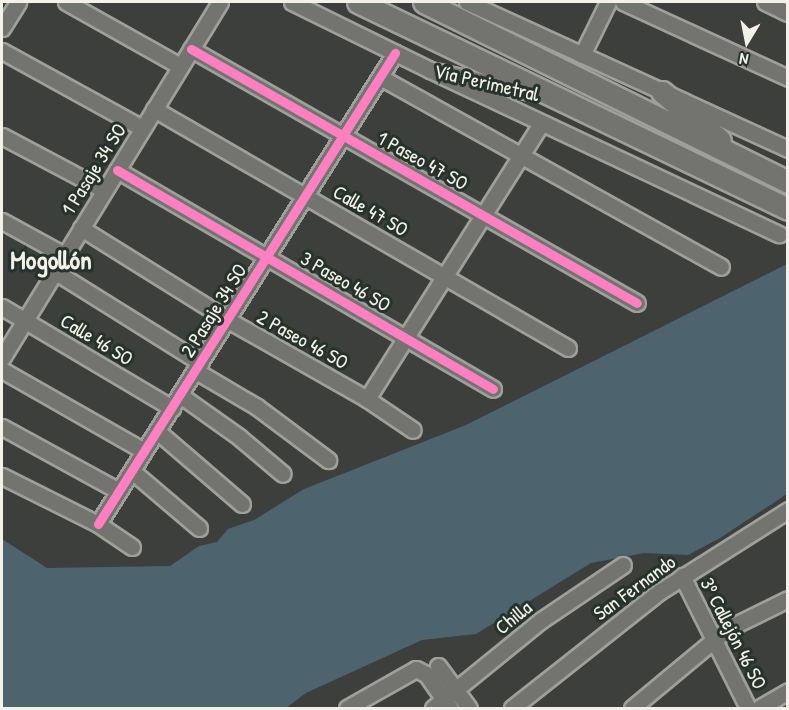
<!DOCTYPE html>
<html>
<head>
<meta charset="utf-8">
<style>
  body { margin:0 }
  #map { position:relative; width:789px; height:710px; overflow:hidden; background:#3c3f3b; font-family:"Patrick Hand",sans-serif }
  div>[style] { position:absolute }
  [style*='--x'] { left:calc(var(--x)*1px); top:calc(var(--y)*1px); width:calc(var(--w)*1px); rotate:calc(var(--a)*1deg) }
  .water>* { inset:0; background:#4d636e }
  .roads { filter:drop-shadow(2px 0 #9fa09c) drop-shadow(-2px 0 #9fa09c) drop-shadow(0 2px #9fa09c) drop-shadow(0 -2px #9fa09c) }
  .minor>* { height:15px; margin:-7.5px; padding:0 7.5px; transform-origin:7.5px; border-radius:7.5px; background:#737470 }
  .highway>* { height:21px; margin:-10.5px; padding:0 10.5px; transform-origin:10.5px; border-radius:10.5px; background:#737470 }
  .cycleway>* { height:9px; margin:-4.5px; padding:0 4.5px; transform-origin:4.5px; border-radius:4.5px; background:#ff80c0 }
  span { translate:-50% -50%; white-space:nowrap; text-align:center; line-height:1.15; -webkit-text-stroke:6px #26332d; paint-order:stroke }
  .street-label { font-size:20px; color:#f4f1e8 }
  .district-label { font-size:26px; color:#f4f1e8; font-weight:700 }
  .frame { position:absolute; inset:0; border:3px solid #f4f1e8; pointer-events:none }
  .north { position:absolute; left:717px; top:12px; width:60px; height:60px; -webkit-text-stroke:4px #26332d; paint-order:stroke; rotate:190deg; font-size:16px; font-weight:700; line-height:24px; text-align:center; color:#f4f1e8 }
  .north::after { content:''; display:block; margin:auto; width:21px; height:27px; background:#f4f1e8; clip-path:polygon(50% 0,100% 100%,50% 72%,0 100%) }
</style>
</head>
<body>
<div id="map">
  <div class="water">
    <div style="clip-path:polygon(787px 264px,787px 494px,720px 538px,688px 555px,644px 553px,591px 563px,476px 634px,422px 640px,306px 693px,286px 708px,2px 708px,2px 539px,47px 568px,170px 566px,199px 546px,217px 542px,228px 529px,254px 520px,304px 489px,466px 425px)"></div>
  </div>
  <div class="roads">
    <div class="minor">
      <div style="--x:66;--y:2;--w:131;--a:29.3"></div>
      <div style="--x:292;--y:2;--w:154;--a:26.2"></div>
      <div style="--x:430;--y:70;--w:107;--a:12.5"></div>
      <div style="--x:467;--y:2;--w:353;--a:24.6"></div>
      <div style="--x:623;--y:2;--w:182;--a:24.7"></div>
      <div style="--x:765;--y:2;--w:25;--a:26"></div>
      <div style="--x:2;--y:28;--w:31;--a:-58"></div>
      <div style="--x:191;--y:49;--w:513;--a:29.66"></div>
      <div style="--x:2;--y:51;--w:160;--a:28.8"></div>
      <div style="--x:582;--y:55;--w:59;--a:-63.9"></div>
      <div style="--x:430;--y:70;--w:386;--a:25.2"></div>
      <div style="--x:380;--y:77;--w:390;--a:29.1"></div>
      <div style="--x:154;--y:109;--w:478;--a:30"></div>
      <div style="--x:2;--y:136;--w:115;--a:27.9"></div>
      <div style="--x:117;--y:170;--w:435;--a:30.2"></div>
      <div style="--x:2;--y:221;--w:71;--a:28.7"></div>
      <div style="--x:81;--y:228;--w:173;--a:32"></div>
      <div style="--x:228;--y:320;--w:160;--a:29.6"></div>
      <div style="--x:367;--y:399;--w:55;--a:34"></div>
      <div style="--x:54;--y:271;--w:173;--a:32"></div>
      <div style="--x:2;--y:307;--w:198;--a:30.7"></div>
      <div style="--x:2;--y:358;--w:417;--a:-58.5"></div>
      <div style="--x:2;--y:370;--w:163;--a:29.7"></div>
      <div style="--x:196;--y:371;--w:71;--a:30.5"></div>
      <div style="--x:257;--y:407;--w:89;--a:36.7"></div>
      <div style="--x:180;--y:395;--w:72;--a:35.4"></div>
      <div style="--x:239;--y:437;--w:57;--a:40.1"></div>
      <div style="--x:367;--y:399;--w:325;--a:-57.7"></div>
      <div style="--x:2;--y:427;--w:133;--a:28.7"></div>
      <div style="--x:157;--y:431;--w:112;--a:40.7"></div>
      <div style="--x:132;--y:471;--w:88;--a:40.4"></div>
      <div style="--x:2;--y:476;--w:107;--a:26.6"></div>
      <div style="--x:98;--y:524;--w:41;--a:34.1"></div>
      <div style="--x:98;--y:524;--w:557;--a:-57.77"></div>
      <div style="--x:682;--y:576;--w:148;--a:63.4"></div>
      <div style="--x:438;--y:666;--w:52;--a:53.6"></div>
      <div style="--x:347;--y:708;--w:79;--a:-29.5"></div>
      <div style="--x:416;--y:669;--w:11;--a:27"></div>
      <div style="--x:426;--y:674;--w:42;--a:54.8"></div>
      <div style="--x:433;--y:708;--w:138;--a:-39.1"></div>
      <div style="--x:540;--y:621;--w:100;--a:-34"></div>
      <div style="--x:512;--y:708;--w:187;--a:-38.3"></div>
      <div style="--x:659;--y:592;--w:153;--a:-32.4"></div>
      <div style="--x:632;--y:708;--w:124;--a:-39.7"></div>
      <div style="--x:727;--y:629;--w:68;--a:-26.2"></div>
      <div style="--x:759;--y:708;--w:34;--a:-30"></div>
    </div>
    <div class="highway">
      <div style="--x:358;--y:2;--w:477;--a:25.7"></div>
      <div style="--x:424;--y:2;--w:406;--a:26.3"></div>
      <div style="--x:662;--y:92;--w:75;--a:39.6"></div>
    </div>
  </div>
  <div class="cycleway">
    <div style="--x:191;--y:49;--w:513;--a:29.66"></div>
    <div style="--x:117;--y:170;--w:435;--a:30.2"></div>
    <div style="--x:98;--y:524;--w:557;--a:-57.77"></div>
  </div>
  <div class="street-label">
    <span style="left:487px;top:82px;rotate:13deg">Vía Perimetral</span>
    <span style="left:423px;top:160px;rotate:29deg">1 Paseo 47 SO</span>
    <span style="left:93px;top:169px;rotate:-58deg">1 Pasaje 34 SO</span>
    <span style="left:371px;top:210px;rotate:30deg">Calle 47 SO</span>
    <span style="left:346px;top:281px;rotate:30deg">3 Paseo 46 SO</span>
    <span style="left:213px;top:310px;rotate:-58deg">2 Pasaje 34 SO</span>
    <span style="left:97px;top:339px;rotate:31deg">Calle 46 SO</span>
    <span style="left:303px;top:339px;rotate:29deg">2 Paseo 46 SO</span>
    <span style="left:634px;top:587px;rotate:-36deg">San Fernando</span>
    <span style="left:513px;top:617px;rotate:-39deg">Chilla</span>
    <span style="left:734px;top:633px;rotate:63deg">3º Callejón 46 SO</span>
  </div>
  <div class="district-label">
    <span style="left:51px;top:260px">Mogollón</span>
  </div>
  <div class="frame"></div>
  <div class="north">N</div>
</div>
</body>
</html>
